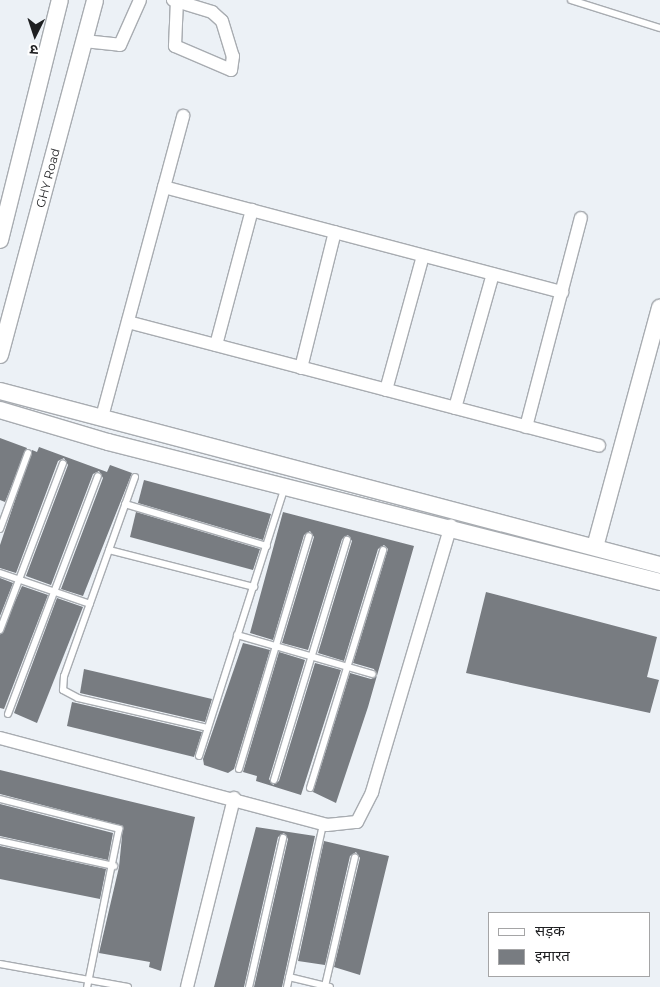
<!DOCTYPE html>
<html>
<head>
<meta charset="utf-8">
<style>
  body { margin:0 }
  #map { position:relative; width:660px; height:987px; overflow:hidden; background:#ecf1f6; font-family:Montserrat,"Noto Sans Devanagari",sans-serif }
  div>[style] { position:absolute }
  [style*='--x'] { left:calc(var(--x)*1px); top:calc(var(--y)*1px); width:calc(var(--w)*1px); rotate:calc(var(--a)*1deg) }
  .building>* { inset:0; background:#787c81 }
  .roads { filter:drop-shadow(1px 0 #a8acb1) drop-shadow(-1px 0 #a8acb1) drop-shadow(0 1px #a8acb1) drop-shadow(0 -1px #a8acb1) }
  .service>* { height:6px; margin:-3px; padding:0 3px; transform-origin:3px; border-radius:3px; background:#fff }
  .minor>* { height:12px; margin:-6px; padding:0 6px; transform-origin:6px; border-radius:6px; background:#fff }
  .tertiary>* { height:16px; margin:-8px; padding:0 8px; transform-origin:8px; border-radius:8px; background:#fff }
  span { translate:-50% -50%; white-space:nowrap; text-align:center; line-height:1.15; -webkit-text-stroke:4px #fff; paint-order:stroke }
  .street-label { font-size:12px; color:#1e1f21 }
  .legend { position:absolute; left:488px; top:912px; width:162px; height:65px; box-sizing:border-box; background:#fff; border:1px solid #a5a5a6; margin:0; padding:6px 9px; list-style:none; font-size:15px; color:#1e1f21 }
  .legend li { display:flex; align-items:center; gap:10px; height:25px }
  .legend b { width:25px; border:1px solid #a5a5a6 }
  .north { position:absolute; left:10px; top:10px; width:50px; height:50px; -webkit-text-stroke:4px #fff; paint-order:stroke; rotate:184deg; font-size:14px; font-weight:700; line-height:20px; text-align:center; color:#1e1f21 }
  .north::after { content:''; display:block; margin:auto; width:18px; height:22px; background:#1e1f21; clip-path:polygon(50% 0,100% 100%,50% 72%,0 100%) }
</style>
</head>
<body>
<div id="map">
  <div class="building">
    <div style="clip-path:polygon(0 438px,27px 448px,5px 502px,0 500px)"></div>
    <div style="clip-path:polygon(39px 447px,107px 472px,110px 465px,132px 473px,83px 596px,61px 589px,103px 478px,99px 471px,93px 474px,51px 585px,26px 576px,68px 465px,64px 458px,58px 461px,16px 573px,0 568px,0 545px,32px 450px,37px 452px)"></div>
    <div style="clip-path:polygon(144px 480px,271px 514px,263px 540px,138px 503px)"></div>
    <div style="clip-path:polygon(136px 512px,260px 549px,253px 570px,130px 537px)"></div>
    <div style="clip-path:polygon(283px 512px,414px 546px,368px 707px,336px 803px,313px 792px,350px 673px,371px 679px,377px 676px,374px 669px,353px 663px,388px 549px,384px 545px,378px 549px,344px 661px,318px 653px,352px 541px,348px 535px,342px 539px,308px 650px,282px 643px,314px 537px,310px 531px,304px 535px,273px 640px,250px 633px)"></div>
    <div style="clip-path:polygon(0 578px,13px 583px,0 616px)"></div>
    <div style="clip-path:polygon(22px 586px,48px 595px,4px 709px,0 708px,0 635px)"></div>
    <div style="clip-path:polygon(486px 592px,657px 637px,647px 677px,659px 680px,650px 713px,466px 673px)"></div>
    <div style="clip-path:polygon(57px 598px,83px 607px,37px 723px,14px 713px)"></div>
    <div style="clip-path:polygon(243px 643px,270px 650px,234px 769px,228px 773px,204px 765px,203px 759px)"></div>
    <div style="clip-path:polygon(279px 652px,305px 660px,269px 779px,273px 785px,279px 781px,315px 663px,341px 670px,301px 795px,256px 781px,257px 776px,243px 772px)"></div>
    <div style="clip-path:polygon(84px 669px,212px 699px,205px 722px,80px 693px)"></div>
    <div style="clip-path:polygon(72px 702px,202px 732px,194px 757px,67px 726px)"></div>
    <div style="clip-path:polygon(0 770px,195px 817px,161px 971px,149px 967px,150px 962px,99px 953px,119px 867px,123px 826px,0 794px)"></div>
    <div style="clip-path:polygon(0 804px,113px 833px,108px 860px,0 836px)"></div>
    <div style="clip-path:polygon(256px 827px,315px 836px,282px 987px,254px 987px,288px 839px,284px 833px,278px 837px,244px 987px,214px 987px)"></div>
    <div style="clip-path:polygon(324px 841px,389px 856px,360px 975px,334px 967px,360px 858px,356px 852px,350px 856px,325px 965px,298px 961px)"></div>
    <div style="clip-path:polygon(0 846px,106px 869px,100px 899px,0 879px)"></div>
  </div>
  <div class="roads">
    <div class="service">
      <div style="--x:571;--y:0;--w:93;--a:17.5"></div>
      <div style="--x:135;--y:477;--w:211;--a:109.6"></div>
      <div style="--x:64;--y:676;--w:14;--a:94"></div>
      <div style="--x:63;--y:690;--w:17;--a:28"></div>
      <div style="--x:78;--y:698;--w:133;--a:13"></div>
      <div style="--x:125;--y:504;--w:148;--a:16.5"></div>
      <div style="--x:0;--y:529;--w:81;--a:-69.8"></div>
      <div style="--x:109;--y:550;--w:150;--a:14.3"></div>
      <div style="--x:0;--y:573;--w:95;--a:19"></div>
      <div style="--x:0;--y:630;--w:178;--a:-69.3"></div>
      <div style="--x:237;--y:635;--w:141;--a:16.1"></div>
      <div style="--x:8;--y:714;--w:254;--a:-69.3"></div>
      <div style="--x:199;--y:756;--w:282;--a:-72.3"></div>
      <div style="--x:239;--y:769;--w:243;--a:-73.3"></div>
      <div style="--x:274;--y:780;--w:251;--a:-73.1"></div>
      <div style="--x:310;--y:788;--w:249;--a:-72.9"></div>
      <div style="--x:0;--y:799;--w:123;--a:14.1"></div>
      <div style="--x:119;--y:829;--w:161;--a:101.4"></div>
      <div style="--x:0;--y:841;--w:117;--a:12.4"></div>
      <div style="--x:0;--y:964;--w:130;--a:10.2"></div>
      <div style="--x:289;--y:977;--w:42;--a:13.7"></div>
      <div style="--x:325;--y:986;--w:132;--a:-76.9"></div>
      <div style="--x:249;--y:987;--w:153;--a:-77.1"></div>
      <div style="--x:287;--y:987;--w:167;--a:-77.5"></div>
    </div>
    <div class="minor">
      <div style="--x:173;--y:0;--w:41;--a:17.1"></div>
      <div style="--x:212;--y:12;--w:13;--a:42"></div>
      <div style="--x:222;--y:21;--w:37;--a:73"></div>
      <div style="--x:233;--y:56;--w:14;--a:98"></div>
      <div style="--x:231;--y:70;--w:61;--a:-156.8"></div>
      <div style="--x:175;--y:46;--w:45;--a:-87.5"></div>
      <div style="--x:84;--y:41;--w:36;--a:6"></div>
      <div style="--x:120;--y:45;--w:49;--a:-66"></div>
      <div style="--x:164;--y:187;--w:412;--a:14.8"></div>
      <div style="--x:128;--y:322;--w:487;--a:14.7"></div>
      <div style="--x:216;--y:345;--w:140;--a:-75.1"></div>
      <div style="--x:301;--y:368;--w:140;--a:-76"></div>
      <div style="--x:386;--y:390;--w:139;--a:-74.6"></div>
      <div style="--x:455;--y:408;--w:139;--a:-74.2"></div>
      <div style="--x:102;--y:417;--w:312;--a:-74.9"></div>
      <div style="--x:526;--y:427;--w:216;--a:-75.3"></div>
      <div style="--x:0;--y:738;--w:338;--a:14.9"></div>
      <div style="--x:327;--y:825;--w:30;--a:-6"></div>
      <div style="--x:357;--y:822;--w:34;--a:-63"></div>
      <div style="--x:372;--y:792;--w:278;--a:-73.5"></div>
      <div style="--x:187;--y:987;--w:195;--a:-76"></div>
    </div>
    <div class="tertiary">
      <div style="--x:0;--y:240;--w:247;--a:-76"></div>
      <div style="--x:0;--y:355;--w:367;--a:-75"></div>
      <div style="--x:0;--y:391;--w:683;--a:14.77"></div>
      <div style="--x:0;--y:410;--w:113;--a:16.5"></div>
      <div style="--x:108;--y:442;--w:569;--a:14.23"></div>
      <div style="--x:595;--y:547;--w:248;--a:-74.8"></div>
    </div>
  </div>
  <div class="street-label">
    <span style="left:48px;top:178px;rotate:-75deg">GHY Road</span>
  </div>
  <ul class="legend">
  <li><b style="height:6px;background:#fff"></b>सड़क</li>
  <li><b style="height:14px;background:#787c81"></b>इमारत</li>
  </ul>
  <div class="north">उ</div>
</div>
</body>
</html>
